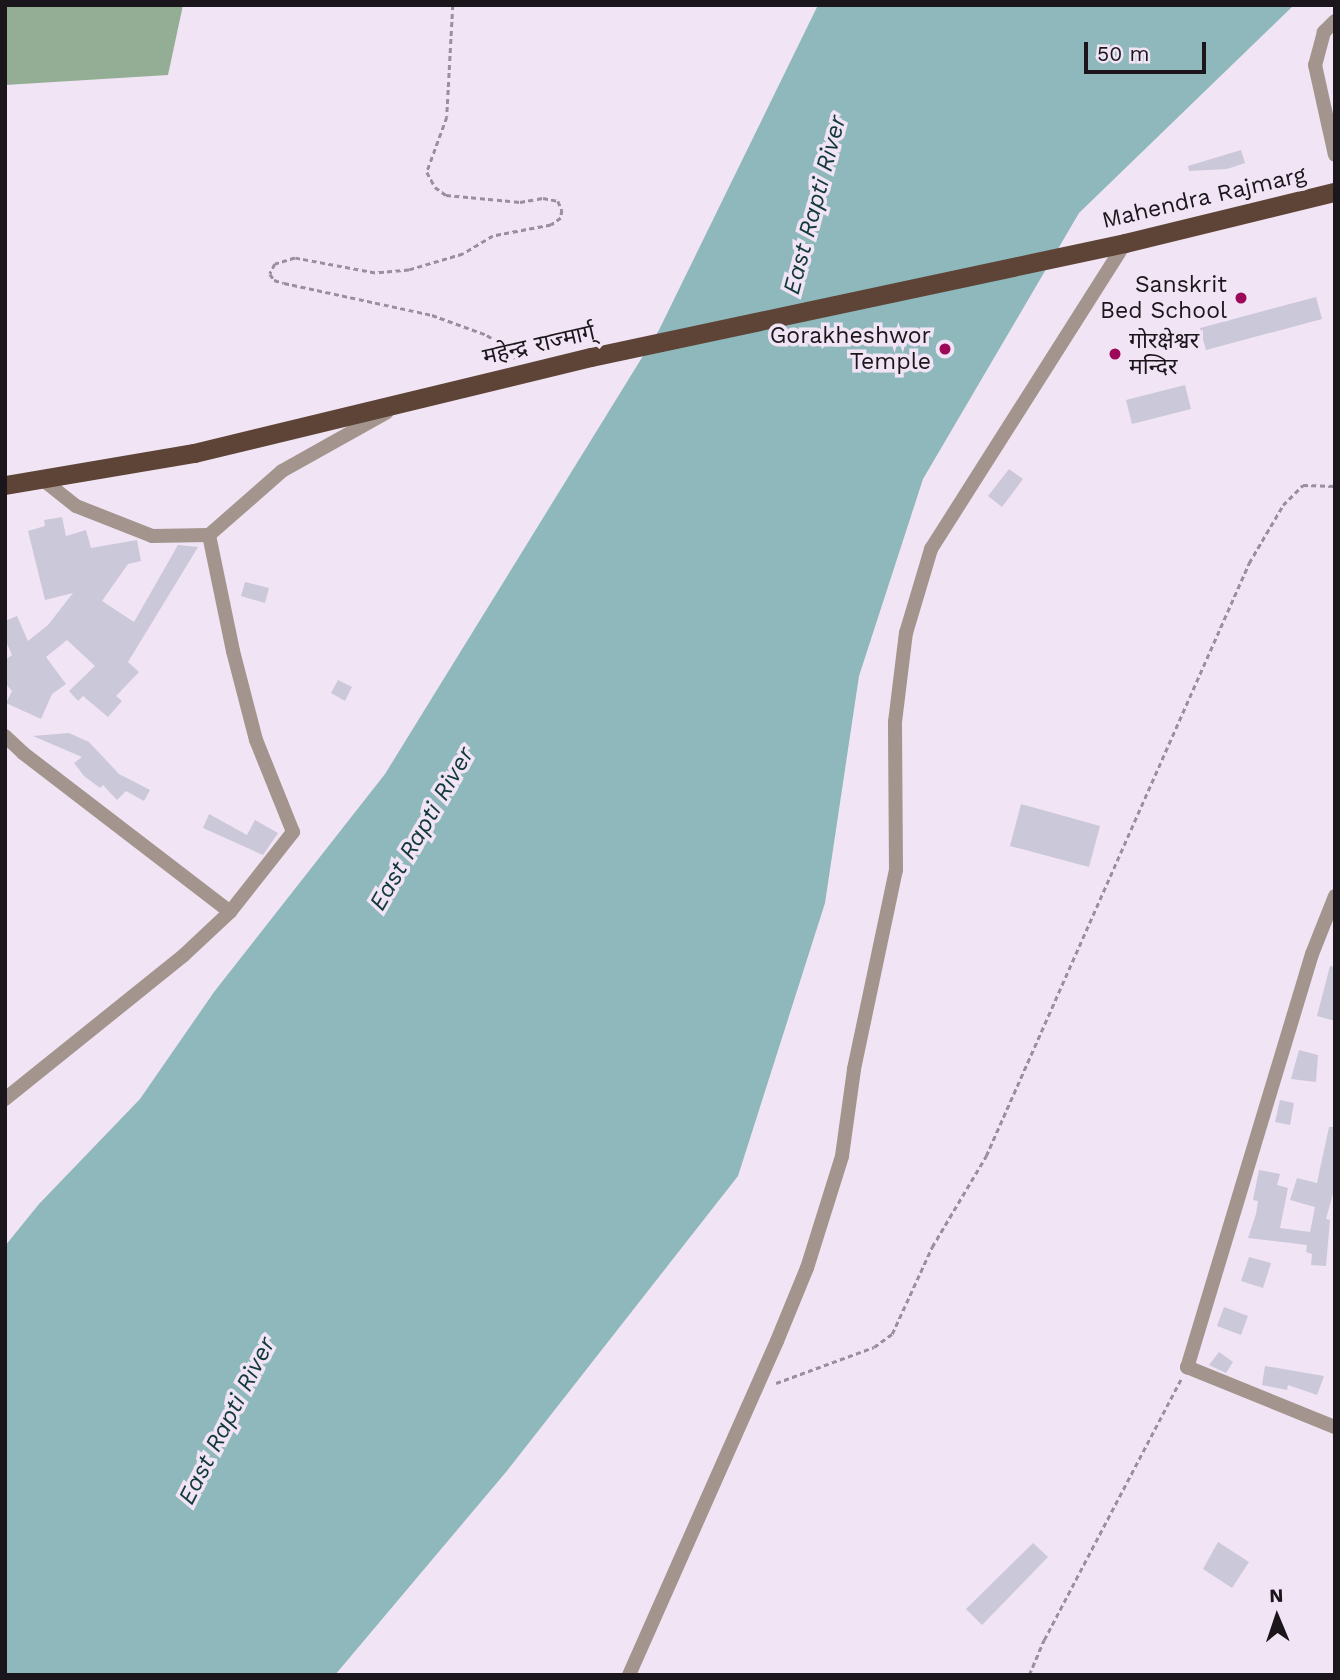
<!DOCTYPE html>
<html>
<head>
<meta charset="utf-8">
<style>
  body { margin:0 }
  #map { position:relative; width:1340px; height:1680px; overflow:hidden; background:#f1e4f4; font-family:"Work Sans","Noto Sans Devanagari",sans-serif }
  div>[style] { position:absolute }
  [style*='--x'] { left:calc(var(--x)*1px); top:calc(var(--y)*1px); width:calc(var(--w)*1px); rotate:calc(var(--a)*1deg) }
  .forest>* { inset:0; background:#94ae96 }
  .water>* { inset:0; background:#8fb8bd }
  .building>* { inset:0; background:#cbc8da }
  .path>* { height:2.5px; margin-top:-1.25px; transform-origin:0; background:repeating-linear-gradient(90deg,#99909c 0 5px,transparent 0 8.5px) }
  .minor>* { height:14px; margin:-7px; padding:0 7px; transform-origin:7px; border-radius:7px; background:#a3958d }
  .trunk>* { height:19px; margin:-9.5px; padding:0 9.5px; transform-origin:9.5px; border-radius:9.5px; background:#5d4436 }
  .dots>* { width:19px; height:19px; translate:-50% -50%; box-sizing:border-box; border:4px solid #f1e4f4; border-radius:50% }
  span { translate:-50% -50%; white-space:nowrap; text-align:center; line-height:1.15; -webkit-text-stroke:7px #f1e4f4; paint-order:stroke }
  .street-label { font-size:23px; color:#1a161b }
  .poi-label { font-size:23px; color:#1a161b }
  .right { translate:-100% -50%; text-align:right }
  .left { translate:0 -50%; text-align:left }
  .water-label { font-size:24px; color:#10383d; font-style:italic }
  .frame { position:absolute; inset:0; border:7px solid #1a161b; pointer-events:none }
  .north { position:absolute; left:1242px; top:1582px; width:70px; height:70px; -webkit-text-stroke:5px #f1e4f4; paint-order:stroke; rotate:358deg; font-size:19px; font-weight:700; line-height:28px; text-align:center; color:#1a161b }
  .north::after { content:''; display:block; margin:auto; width:24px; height:32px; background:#1a161b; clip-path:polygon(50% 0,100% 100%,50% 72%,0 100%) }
  .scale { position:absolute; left:1084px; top:42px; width:122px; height:32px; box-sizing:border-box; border:4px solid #1a161b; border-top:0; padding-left:9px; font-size:21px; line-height:24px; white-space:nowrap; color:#1a161b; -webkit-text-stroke:5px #f1e4f4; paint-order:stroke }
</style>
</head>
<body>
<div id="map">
  <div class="forest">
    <div style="clip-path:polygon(5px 5px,183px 5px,168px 75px,5px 85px)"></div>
  </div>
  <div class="water">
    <div style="clip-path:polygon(818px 5px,1294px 5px,1079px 213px,923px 479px,859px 676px,825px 903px,738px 1176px,506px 1472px,335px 1675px,5px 1675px,5px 1246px,39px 1204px,140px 1099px,214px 992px,385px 774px,659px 330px)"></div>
  </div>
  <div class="building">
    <div style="clip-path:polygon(1241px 150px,1245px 163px,1227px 169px,1189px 171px,1188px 166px)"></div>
    <div style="clip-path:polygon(1316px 297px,1322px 319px,1206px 350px,1200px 328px)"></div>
    <div style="clip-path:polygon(1185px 385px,1191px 409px,1132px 424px,1126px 400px)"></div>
    <div style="clip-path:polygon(1009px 469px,1023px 479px,1002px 507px,988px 496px)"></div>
    <div style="clip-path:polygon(62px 517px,66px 536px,86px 530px,91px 548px,137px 540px,141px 561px,128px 564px,102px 601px,134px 622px,178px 545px,198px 547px,128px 662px,139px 672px,116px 696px,122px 701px,108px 717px,83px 696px,78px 701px,69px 691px,95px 666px,67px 640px,46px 657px,66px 684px,52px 694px,41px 719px,6px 703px,12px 691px,5px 683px,5px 660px,12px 655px,5px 639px,5px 621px,17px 616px,28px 641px,48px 625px,73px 593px,45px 600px,28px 531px,45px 526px,44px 520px)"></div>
    <div style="clip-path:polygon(245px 582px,269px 588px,265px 603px,241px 596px)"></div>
    <div style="clip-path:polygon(338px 680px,352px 687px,345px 701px,331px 693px)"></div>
    <div style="clip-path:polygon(69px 733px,89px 742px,119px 774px,150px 790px,144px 801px,126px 791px,117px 800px,103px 785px,100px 788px,84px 776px,74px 763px,82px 757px,33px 736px)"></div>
    <div style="clip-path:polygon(1021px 804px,1100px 826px,1089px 867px,1010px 846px)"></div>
    <div style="clip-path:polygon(209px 814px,247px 835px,255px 820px,278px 833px,263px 855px,203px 828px)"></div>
    <div style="clip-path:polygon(1330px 966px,1335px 967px,1335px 1021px,1317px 1016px)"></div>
    <div style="clip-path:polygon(1299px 1050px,1318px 1055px,1316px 1082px,1291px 1079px)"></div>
    <div style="clip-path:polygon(1280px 1100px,1294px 1103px,1290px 1125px,1275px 1122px)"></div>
    <div style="clip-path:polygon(1329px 1127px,1335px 1127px,1335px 1186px,1326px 1219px,1330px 1220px,1326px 1266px,1311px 1265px,1312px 1254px,1306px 1252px,1307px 1245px,1248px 1238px,1256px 1214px,1258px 1201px,1253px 1200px,1259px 1170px,1280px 1174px,1277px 1185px,1288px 1188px,1280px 1228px,1310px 1232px,1315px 1207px,1290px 1200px,1297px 1178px,1317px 1183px)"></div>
    <div style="clip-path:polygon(1249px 1257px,1271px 1263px,1263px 1288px,1241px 1281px)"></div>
    <div style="clip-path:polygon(1224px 1307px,1248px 1316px,1241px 1335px,1217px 1326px)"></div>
    <div style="clip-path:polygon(1219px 1352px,1233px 1362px,1226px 1373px,1209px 1365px)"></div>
    <div style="clip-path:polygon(1265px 1366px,1324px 1376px,1317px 1395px,1288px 1385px,1287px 1390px,1262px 1385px)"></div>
    <div style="clip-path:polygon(1218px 1542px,1249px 1562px,1232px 1588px,1203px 1569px)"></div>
    <div style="clip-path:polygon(1033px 1543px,1048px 1557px,982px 1625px,966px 1609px)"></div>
  </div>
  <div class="path">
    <div style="--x:453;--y:5;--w:112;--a:93.1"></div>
    <div style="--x:447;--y:117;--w:59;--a:110"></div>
    <div style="--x:427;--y:172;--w:17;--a:62"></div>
    <div style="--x:435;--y:187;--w:14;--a:36"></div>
    <div style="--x:446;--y:195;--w:74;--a:5.4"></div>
    <div style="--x:520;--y:202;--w:23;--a:-10"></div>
    <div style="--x:543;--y:198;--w:15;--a:11"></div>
    <div style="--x:558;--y:201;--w:10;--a:66"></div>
    <div style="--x:562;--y:210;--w:8;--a:97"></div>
    <div style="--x:561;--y:218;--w:12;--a:145"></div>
    <div style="--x:551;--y:225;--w:59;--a:169.3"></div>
    <div style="--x:493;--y:236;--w:35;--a:149"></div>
    <div style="--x:463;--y:254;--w:56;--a:163.5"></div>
    <div style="--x:409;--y:270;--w:34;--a:175"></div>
    <div style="--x:375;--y:273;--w:81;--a:-169.4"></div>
    <div style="--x:295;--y:258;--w:21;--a:163"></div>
    <div style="--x:275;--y:264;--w:11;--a:117"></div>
    <div style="--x:270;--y:274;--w:7;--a:56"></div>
    <div style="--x:274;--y:280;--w:10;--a:17"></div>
    <div style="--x:284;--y:283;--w:151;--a:12.2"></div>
    <div style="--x:432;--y:315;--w:59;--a:20"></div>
    <div style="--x:487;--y:335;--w:28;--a:35"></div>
    <div style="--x:510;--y:351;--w:9;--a:63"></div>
    <div style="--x:776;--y:1383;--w:104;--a:-20.2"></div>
    <div style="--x:874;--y:1347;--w:22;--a:-36"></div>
    <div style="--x:892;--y:1334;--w:96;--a:-65.3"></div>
    <div style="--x:932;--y:1247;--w:106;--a:-59.3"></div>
    <div style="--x:986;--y:1156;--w:649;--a:-66.08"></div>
    <div style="--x:1249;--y:563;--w:67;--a:-59.6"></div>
    <div style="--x:1283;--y:505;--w:28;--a:-45"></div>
    <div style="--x:1303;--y:485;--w:32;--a:2"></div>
    <div style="--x:1029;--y:1675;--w:38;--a:-67"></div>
    <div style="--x:1044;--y:1640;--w:295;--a:-62.3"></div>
  </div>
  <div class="minor">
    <div style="--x:1335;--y:21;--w:16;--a:135"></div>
    <div style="--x:1324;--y:32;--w:34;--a:105"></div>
    <div style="--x:1315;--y:65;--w:92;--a:77.5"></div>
    <div style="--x:42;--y:479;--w:43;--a:38.5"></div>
    <div style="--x:76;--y:506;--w:82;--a:21.5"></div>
    <div style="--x:152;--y:536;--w:57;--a:-1"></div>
    <div style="--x:5;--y:736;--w:25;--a:43"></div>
    <div style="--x:23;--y:753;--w:261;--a:37.5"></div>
    <div style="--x:1335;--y:896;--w:62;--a:111.6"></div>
    <div style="--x:1312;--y:954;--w:432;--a:106.8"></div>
    <div style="--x:1187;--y:1367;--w:160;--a:22.1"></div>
    <div style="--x:5;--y:1099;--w:230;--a:-38.8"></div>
    <div style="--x:184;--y:955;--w:63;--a:-43.1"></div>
    <div style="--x:230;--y:912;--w:102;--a:-51.8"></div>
    <div style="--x:293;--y:832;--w:99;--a:-111.9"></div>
    <div style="--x:256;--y:740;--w:92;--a:-104.5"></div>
    <div style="--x:233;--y:651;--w:118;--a:-101.7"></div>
    <div style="--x:209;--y:535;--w:97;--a:-41.2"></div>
    <div style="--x:282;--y:471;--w:120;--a:-29.3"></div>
    <div style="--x:629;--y:1675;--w:365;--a:-66.1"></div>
    <div style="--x:777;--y:1341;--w:79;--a:-67.7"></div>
    <div style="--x:807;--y:1268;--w:117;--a:-72.6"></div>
    <div style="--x:842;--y:1156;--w:88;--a:-82.1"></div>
    <div style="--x:854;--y:1069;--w:203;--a:-78.1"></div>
    <div style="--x:896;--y:870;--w:148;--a:-90.4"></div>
    <div style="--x:895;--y:722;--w:90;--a:-83"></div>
    <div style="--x:906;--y:633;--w:88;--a:-73.4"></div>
    <div style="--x:931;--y:549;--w:362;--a:-57.6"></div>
  </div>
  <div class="trunk">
    <div style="--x:5;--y:485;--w:192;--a:-9.6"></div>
    <div style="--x:194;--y:453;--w:408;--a:-13.6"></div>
    <div style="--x:591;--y:357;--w:546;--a:-12.05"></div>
    <div style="--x:1125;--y:243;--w:216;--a:-13.7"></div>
  </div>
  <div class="dots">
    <div style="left:1241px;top:298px;background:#9b0958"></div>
    <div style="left:945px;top:349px;background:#9b0958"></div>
    <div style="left:1115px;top:354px;background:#9b0958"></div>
  </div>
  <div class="street-label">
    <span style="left:1204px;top:198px;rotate:-13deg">Mahendra Rajmarg</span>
    <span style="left:539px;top:345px;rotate:-13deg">महेन्द्र राज्मार्ग्</span>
  </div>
  <div class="poi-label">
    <span class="right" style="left:1227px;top:298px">Sanskrit<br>Bed School</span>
    <span class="right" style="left:931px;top:349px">Gorakheshwor<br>Temple</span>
    <span class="left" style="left:1129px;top:354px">गोरक्षेश्वर<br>मन्दिर</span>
  </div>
  <div class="water-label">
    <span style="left:815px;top:205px;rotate:-75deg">East Rapti River</span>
    <span style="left:422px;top:829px;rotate:-60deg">East Rapti River</span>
    <span style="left:227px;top:1421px;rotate:-63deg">East Rapti River</span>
  </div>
  <div class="frame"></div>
  <div class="north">N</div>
  <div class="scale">50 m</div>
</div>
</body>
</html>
